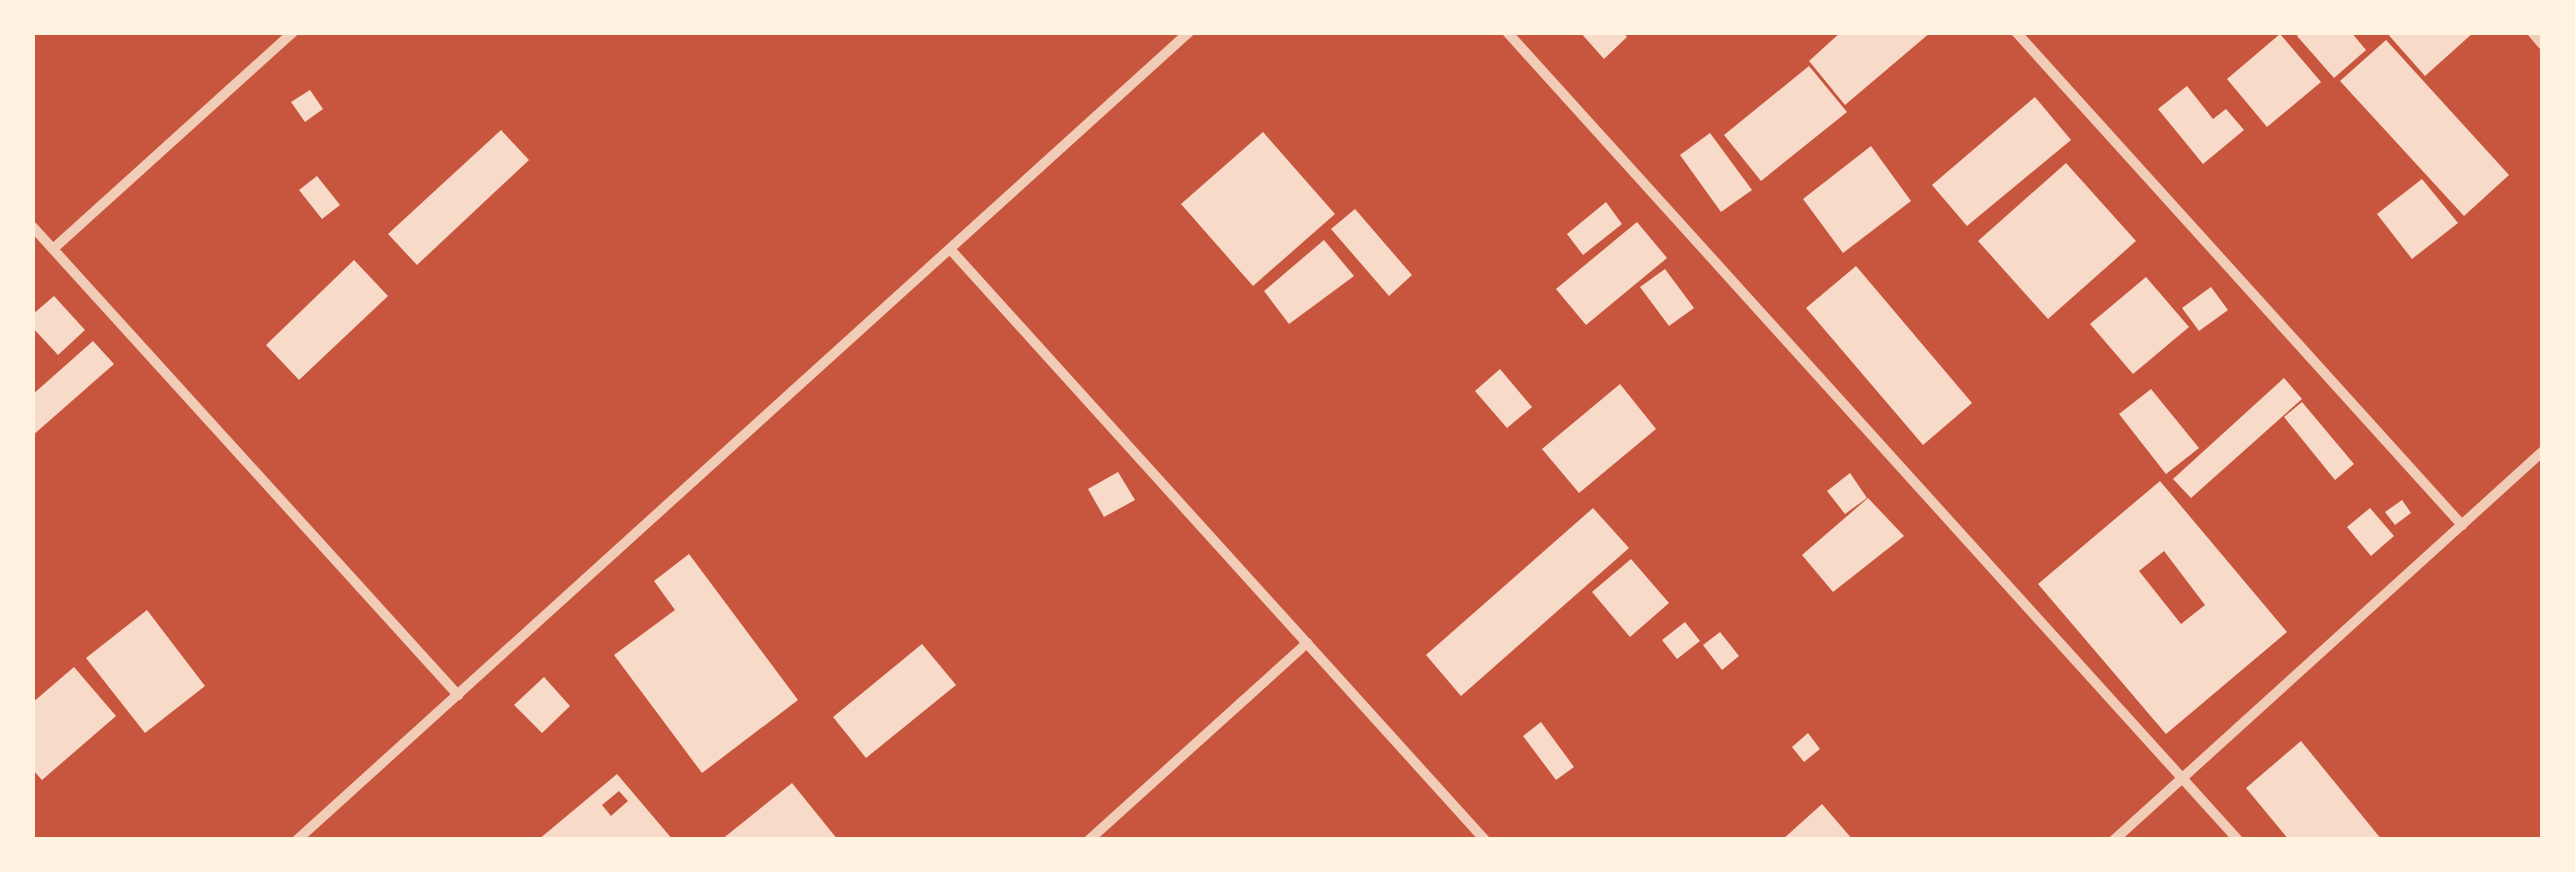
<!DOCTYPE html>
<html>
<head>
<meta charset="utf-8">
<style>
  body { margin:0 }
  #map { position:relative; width:2575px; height:872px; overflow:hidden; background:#c8553d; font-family:"PT Sans Narrow",sans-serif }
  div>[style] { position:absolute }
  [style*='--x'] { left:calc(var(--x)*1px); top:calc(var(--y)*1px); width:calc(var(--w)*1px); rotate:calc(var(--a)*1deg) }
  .building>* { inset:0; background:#f7dbc8 }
  .minor>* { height:10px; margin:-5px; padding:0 5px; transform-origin:5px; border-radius:5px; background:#f1ccb7 }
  span { translate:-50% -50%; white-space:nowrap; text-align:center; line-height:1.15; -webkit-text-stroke:10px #fff3e0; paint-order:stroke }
  .frame { position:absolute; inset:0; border:35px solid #fff3e0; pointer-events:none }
</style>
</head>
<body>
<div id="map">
  <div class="building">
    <div style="clip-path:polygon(1580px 32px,1623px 32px,1627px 37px,1604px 59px)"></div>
    <div style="clip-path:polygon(1841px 32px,1931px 32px,1845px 105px,1809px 61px)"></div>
    <div style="clip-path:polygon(2301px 32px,2351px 32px,2366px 50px,2334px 78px,2297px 36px)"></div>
    <div style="clip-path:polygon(2386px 32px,2474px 32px,2425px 76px)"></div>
    <div style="clip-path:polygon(2280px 34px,2321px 82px,2267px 127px,2227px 79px)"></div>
    <div style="clip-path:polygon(2386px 40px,2509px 175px,2464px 216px,2340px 81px)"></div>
    <div style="clip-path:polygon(1809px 66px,1847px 112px,1761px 181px,1724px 135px)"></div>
    <div style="clip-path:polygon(2187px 86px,2213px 119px,2226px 109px,2244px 130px,2203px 164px,2158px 109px)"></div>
    <div style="clip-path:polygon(310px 90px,323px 109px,305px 122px,291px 102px)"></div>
    <div style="clip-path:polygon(2035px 97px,2071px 140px,1967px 226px,1932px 185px)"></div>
    <div style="clip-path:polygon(501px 130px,529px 160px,417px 265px,388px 234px)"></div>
    <div style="clip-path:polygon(1263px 132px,1335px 214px,1253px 286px,1181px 204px)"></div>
    <div style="clip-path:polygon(1710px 133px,1752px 190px,1721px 212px,1680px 155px)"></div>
    <div style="clip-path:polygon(1871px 146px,1911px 201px,1843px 253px,1803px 199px)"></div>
    <div style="clip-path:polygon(2066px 163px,2136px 241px,2048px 319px,1978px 241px)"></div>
    <div style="clip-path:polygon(317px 176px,340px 205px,322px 219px,299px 190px)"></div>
    <div style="clip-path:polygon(2422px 179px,2458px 223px,2412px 259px,2377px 214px)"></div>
    <div style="clip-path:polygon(1606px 202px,1622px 224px,1583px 255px,1567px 234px)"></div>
    <div style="clip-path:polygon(1355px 209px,1412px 275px,1389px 296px,1331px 229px)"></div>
    <div style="clip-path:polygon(1637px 222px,1667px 258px,1586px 325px,1556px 289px)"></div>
    <div style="clip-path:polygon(1324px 240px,1354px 276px,1289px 324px,1264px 291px)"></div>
    <div style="clip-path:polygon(354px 260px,388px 296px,299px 380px,266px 345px)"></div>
    <div style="clip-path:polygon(1856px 266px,1972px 403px,1923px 445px,1806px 308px)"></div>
    <div style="clip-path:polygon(1665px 269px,1694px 308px,1669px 326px,1640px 287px)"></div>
    <div style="clip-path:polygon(2146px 277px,2189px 327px,2133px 374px,2090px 324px)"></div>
    <div style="clip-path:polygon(2211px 287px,2228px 310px,2199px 331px,2182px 308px)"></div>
    <div style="clip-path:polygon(54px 296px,85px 330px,58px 355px,32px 327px,32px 315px)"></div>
    <div style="clip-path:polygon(93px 341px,114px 364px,32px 436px,32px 395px)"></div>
    <div style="clip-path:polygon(1500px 369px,1532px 407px,1507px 428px,1475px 391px)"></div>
    <div style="clip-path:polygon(2284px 378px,2302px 399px,2191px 498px,2173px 479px)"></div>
    <div style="clip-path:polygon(1620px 384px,1656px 429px,1579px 493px,1542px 449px)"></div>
    <div style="clip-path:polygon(2151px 389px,2199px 448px,2166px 474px,2119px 414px)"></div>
    <div style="clip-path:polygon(2302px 402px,2354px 464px,2335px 480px,2284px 417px)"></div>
    <div style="clip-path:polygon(1118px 472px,1135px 500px,1104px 517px,1088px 489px)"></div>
    <div style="clip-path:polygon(1850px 473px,1867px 498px,1845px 514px,1827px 491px)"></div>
    <div style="clip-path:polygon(evenodd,2160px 481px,2287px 632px,2166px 734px,2038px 584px,2160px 481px,2164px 551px,2205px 605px,2181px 624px,2139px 571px,2164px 551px)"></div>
    <div style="clip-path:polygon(1868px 498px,1904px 536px,1833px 592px,1802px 555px)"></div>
    <div style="clip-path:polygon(2402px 500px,2411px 513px,2395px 525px,2385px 512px)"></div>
    <div style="clip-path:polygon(1593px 508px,1629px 548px,1461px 696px,1426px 655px)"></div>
    <div style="clip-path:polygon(2370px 508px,2394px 536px,2371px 556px,2347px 527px)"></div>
    <div style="clip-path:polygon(689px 554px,798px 700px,702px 773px,614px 655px,675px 610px,654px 581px)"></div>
    <div style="clip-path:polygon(1631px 559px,1669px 603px,1630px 637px,1592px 592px)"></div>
    <div style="clip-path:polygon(147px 610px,205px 686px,145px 733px,86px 658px)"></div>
    <div style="clip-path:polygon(1685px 622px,1700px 641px,1677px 659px,1662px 640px)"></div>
    <div style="clip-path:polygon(1720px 632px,1739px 656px,1722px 670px,1703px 645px)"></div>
    <div style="clip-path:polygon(922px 644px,956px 685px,866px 758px,833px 717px)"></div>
    <div style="clip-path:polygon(74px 667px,116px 716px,42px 780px,32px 769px,32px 703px)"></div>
    <div style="clip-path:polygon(544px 677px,570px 706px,542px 733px,514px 705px)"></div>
    <div style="clip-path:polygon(1541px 722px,1574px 767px,1556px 780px,1523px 736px)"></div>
    <div style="clip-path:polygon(1808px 733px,1820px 749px,1804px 762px,1792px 747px)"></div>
    <div style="clip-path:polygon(2301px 741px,2382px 840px,2289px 840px,2246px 788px)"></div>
    <div style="clip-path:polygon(evenodd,617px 774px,673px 840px,538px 840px,617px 774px,619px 791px,628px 801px,611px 816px,602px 805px,619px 791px)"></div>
    <div style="clip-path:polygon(792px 783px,838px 840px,721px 840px)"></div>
    <div style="clip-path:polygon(1822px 804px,1853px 840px,1782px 840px)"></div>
  </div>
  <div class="minor">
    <div style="--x:1507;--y:32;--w:1090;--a:47.86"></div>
    <div style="--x:2016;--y:32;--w:665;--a:47.87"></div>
    <div style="--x:2532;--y:32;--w:16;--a:50"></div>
    <div style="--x:32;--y:226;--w:634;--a:47.75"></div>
    <div style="--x:53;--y:249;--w:324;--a:-42.1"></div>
    <div style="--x:950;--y:249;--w:797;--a:47.85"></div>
    <div style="--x:297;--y:840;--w:1204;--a:-42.17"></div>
    <div style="--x:1089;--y:840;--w:294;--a:-42.1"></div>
    <div style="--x:2114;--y:840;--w:578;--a:-42.19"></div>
  </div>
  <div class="frame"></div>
</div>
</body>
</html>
